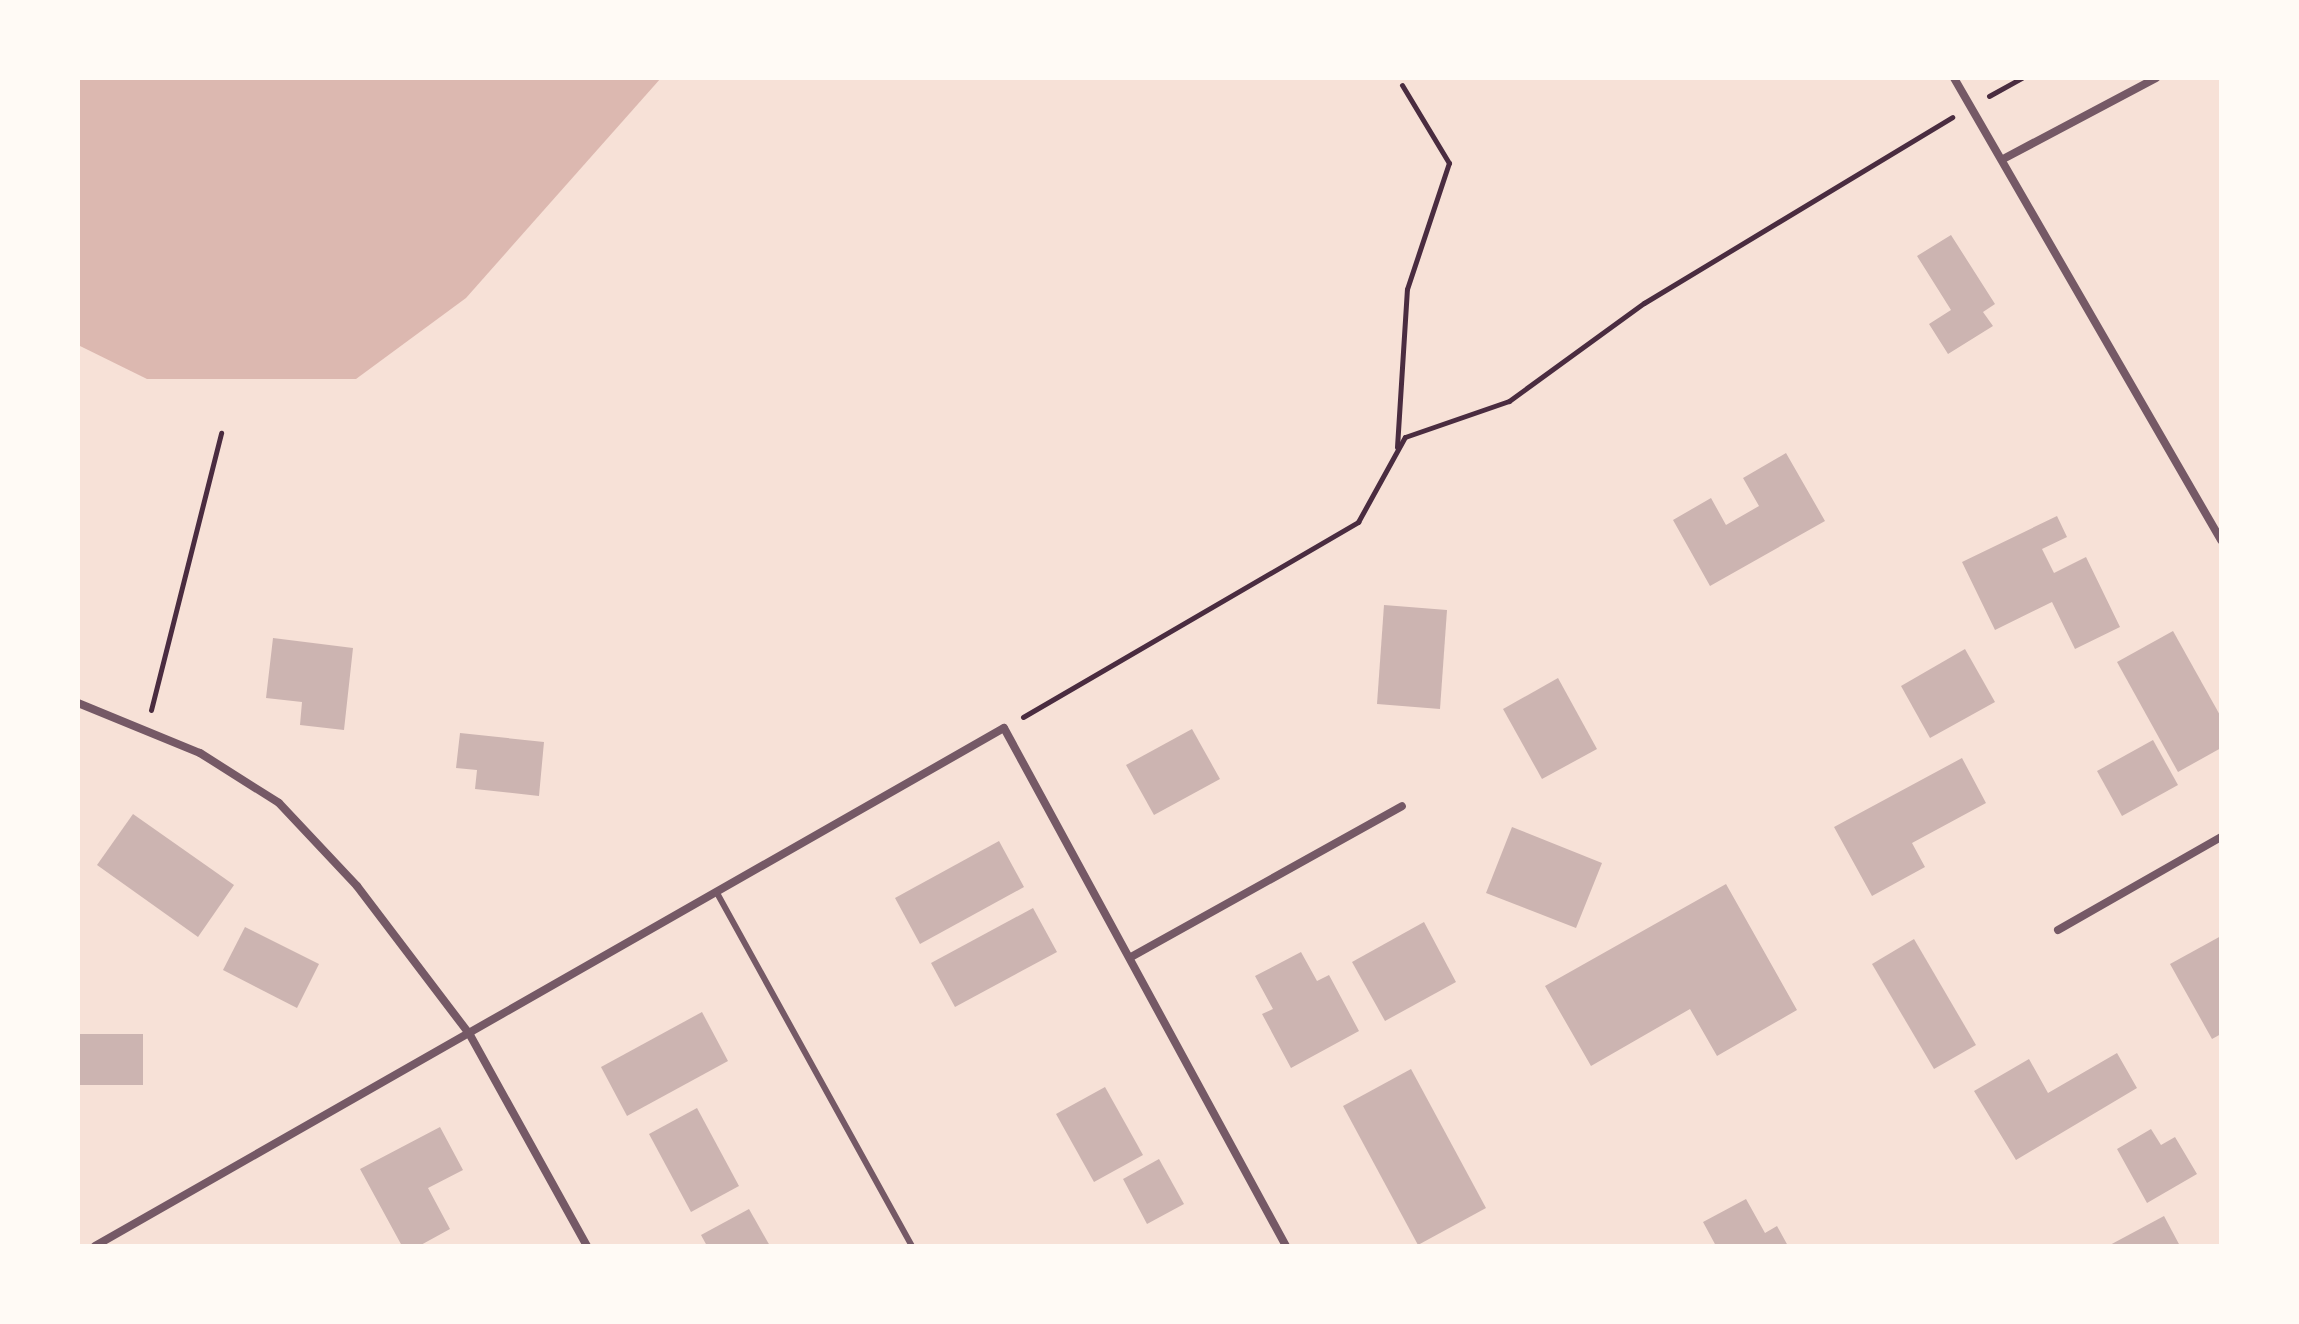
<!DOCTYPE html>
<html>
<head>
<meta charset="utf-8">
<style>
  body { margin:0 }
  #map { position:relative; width:2299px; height:1324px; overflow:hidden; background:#f7e1d7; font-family:Cabin,sans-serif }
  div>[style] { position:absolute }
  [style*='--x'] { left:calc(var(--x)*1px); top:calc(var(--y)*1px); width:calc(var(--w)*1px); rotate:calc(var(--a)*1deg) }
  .water>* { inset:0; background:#dcb8b0 }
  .building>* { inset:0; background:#ccb4b1 }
  .path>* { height:5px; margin:-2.5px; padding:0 2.5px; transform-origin:2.5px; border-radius:2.5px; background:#4a2c40 }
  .service>* { height:6px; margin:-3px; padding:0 3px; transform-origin:3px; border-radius:3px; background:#755966 }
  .minor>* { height:8px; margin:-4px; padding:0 4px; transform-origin:4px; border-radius:4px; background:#755966 }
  span { translate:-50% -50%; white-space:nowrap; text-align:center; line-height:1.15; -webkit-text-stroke:7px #fffaf5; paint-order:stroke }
  .frame { position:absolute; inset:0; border:80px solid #fffaf5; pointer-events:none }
</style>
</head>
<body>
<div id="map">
  <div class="water">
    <div style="clip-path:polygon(78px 78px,661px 78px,466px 298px,356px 379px,147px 379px,78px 345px)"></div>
  </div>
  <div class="building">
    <div style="clip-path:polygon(1951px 235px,1995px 304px,1983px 312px,1993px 326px,1948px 354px,1929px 324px,1951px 310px,1917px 256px)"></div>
    <div style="clip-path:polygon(1786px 453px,1825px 521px,1710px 586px,1673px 520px,1711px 498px,1726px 525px,1759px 506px,1743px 478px)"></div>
    <div style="clip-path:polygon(2057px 516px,2067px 537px,2042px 549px,2054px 573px,2086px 557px,2120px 627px,2075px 649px,2052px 602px,1995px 630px,1962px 562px)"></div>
    <div style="clip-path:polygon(1384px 605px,1447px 610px,1440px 709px,1377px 704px)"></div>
    <div style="clip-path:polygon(2173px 631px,2221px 717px,2221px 748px,2178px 772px,2117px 662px)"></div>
    <div style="clip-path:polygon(273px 638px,353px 648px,344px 730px,300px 725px,302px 702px,266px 698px)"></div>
    <div style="clip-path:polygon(1965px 649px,1995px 702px,1930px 738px,1901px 686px)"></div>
    <div style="clip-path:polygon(1558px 678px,1597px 749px,1542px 779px,1503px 709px)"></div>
    <div style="clip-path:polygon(1192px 729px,1220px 779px,1154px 815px,1126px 765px)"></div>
    <div style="clip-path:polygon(460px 733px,544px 742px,539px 796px,475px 789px,477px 770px,456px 768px)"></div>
    <div style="clip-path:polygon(2153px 740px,2178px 785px,2122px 816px,2097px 771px)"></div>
    <div style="clip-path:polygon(1962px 758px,1986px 803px,1912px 843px,1925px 867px,1872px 896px,1834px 827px)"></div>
    <div style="clip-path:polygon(133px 814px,234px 885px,198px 937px,97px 865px)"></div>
    <div style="clip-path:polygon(1512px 827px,1602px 863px,1576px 928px,1486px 893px)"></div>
    <div style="clip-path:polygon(999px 841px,1024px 887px,920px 944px,895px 898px)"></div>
    <div style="clip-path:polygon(1726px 884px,1797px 1010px,1717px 1056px,1690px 1009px,1591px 1066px,1545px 986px)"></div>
    <div style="clip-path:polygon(1033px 908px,1057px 952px,955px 1007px,931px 963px)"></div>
    <div style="clip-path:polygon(1424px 922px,1456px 982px,1385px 1021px,1352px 962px)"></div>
    <div style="clip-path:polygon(245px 927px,319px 964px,297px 1008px,223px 970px)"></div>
    <div style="clip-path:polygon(2221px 936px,2221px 1034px,2212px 1039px,2170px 964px)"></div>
    <div style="clip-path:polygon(1914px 939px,1976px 1045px,1934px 1069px,1872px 964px)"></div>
    <div style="clip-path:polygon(1301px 952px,1317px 981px,1329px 975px,1359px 1031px,1291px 1068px,1262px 1014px,1273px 1009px,1255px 976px)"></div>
    <div style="clip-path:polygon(702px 1012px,728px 1061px,627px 1116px,601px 1067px)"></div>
    <div style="clip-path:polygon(78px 1034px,143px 1034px,143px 1085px,78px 1085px)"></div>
    <div style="clip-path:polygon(2117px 1053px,2137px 1088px,2016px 1160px,1974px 1091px,2029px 1059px,2048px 1093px)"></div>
    <div style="clip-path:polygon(1411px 1069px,1486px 1208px,1418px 1245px,1343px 1106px)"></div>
    <div style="clip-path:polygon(1105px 1087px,1143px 1155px,1094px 1182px,1056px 1114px)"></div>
    <div style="clip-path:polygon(697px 1108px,739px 1186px,691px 1212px,649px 1134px)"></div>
    <div style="clip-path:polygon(440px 1127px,463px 1170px,428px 1188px,450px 1229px,419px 1246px,402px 1246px,360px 1169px)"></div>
    <div style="clip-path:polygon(2151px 1129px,2161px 1145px,2175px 1137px,2197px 1174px,2147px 1203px,2117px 1149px)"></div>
    <div style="clip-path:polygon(1159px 1159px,1184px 1204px,1147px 1224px,1123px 1179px)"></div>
    <div style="clip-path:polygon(1746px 1199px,1765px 1233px,1777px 1226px,1788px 1246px,1716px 1246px,1703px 1222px)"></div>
    <div style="clip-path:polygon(749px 1209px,770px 1246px,707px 1246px,701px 1235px)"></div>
    <div style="clip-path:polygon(2164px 1216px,2180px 1246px,2108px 1246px)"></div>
  </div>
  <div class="path">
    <div style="--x:1989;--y:96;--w:38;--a:-29"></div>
    <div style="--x:1397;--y:447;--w:158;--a:-86.4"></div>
    <div style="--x:1407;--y:289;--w:133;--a:-71.6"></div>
    <div style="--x:1449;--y:163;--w:91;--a:-121.1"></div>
    <div style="--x:151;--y:710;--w:286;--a:-75.8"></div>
    <div style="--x:1023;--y:717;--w:388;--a:-30.2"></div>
    <div style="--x:1358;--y:522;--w:97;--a:-61.1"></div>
    <div style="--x:1405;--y:437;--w:110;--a:-19.1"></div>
    <div style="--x:1509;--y:401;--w:167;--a:-36"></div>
    <div style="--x:1644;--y:303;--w:360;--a:-31.1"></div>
  </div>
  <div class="service">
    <div style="--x:717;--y:893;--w:403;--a:61.1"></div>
  </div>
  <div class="minor">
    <div style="--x:1954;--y:78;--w:534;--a:59.98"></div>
    <div style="--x:2005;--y:158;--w:171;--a:-27.9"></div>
    <div style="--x:78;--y:703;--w:132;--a:22.3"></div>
    <div style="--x:200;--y:753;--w:93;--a:32.3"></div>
    <div style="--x:279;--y:803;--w:114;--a:46.8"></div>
    <div style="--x:357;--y:886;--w:187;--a:52.8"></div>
    <div style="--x:470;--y:1035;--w:241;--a:61"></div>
    <div style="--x:2058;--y:930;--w:188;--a:-29.7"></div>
    <div style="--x:1131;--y:957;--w:310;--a:-29.1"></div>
    <div style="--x:95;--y:1246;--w:1046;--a:-29.68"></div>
    <div style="--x:1004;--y:728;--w:590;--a:61.44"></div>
  </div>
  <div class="frame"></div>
</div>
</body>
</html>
